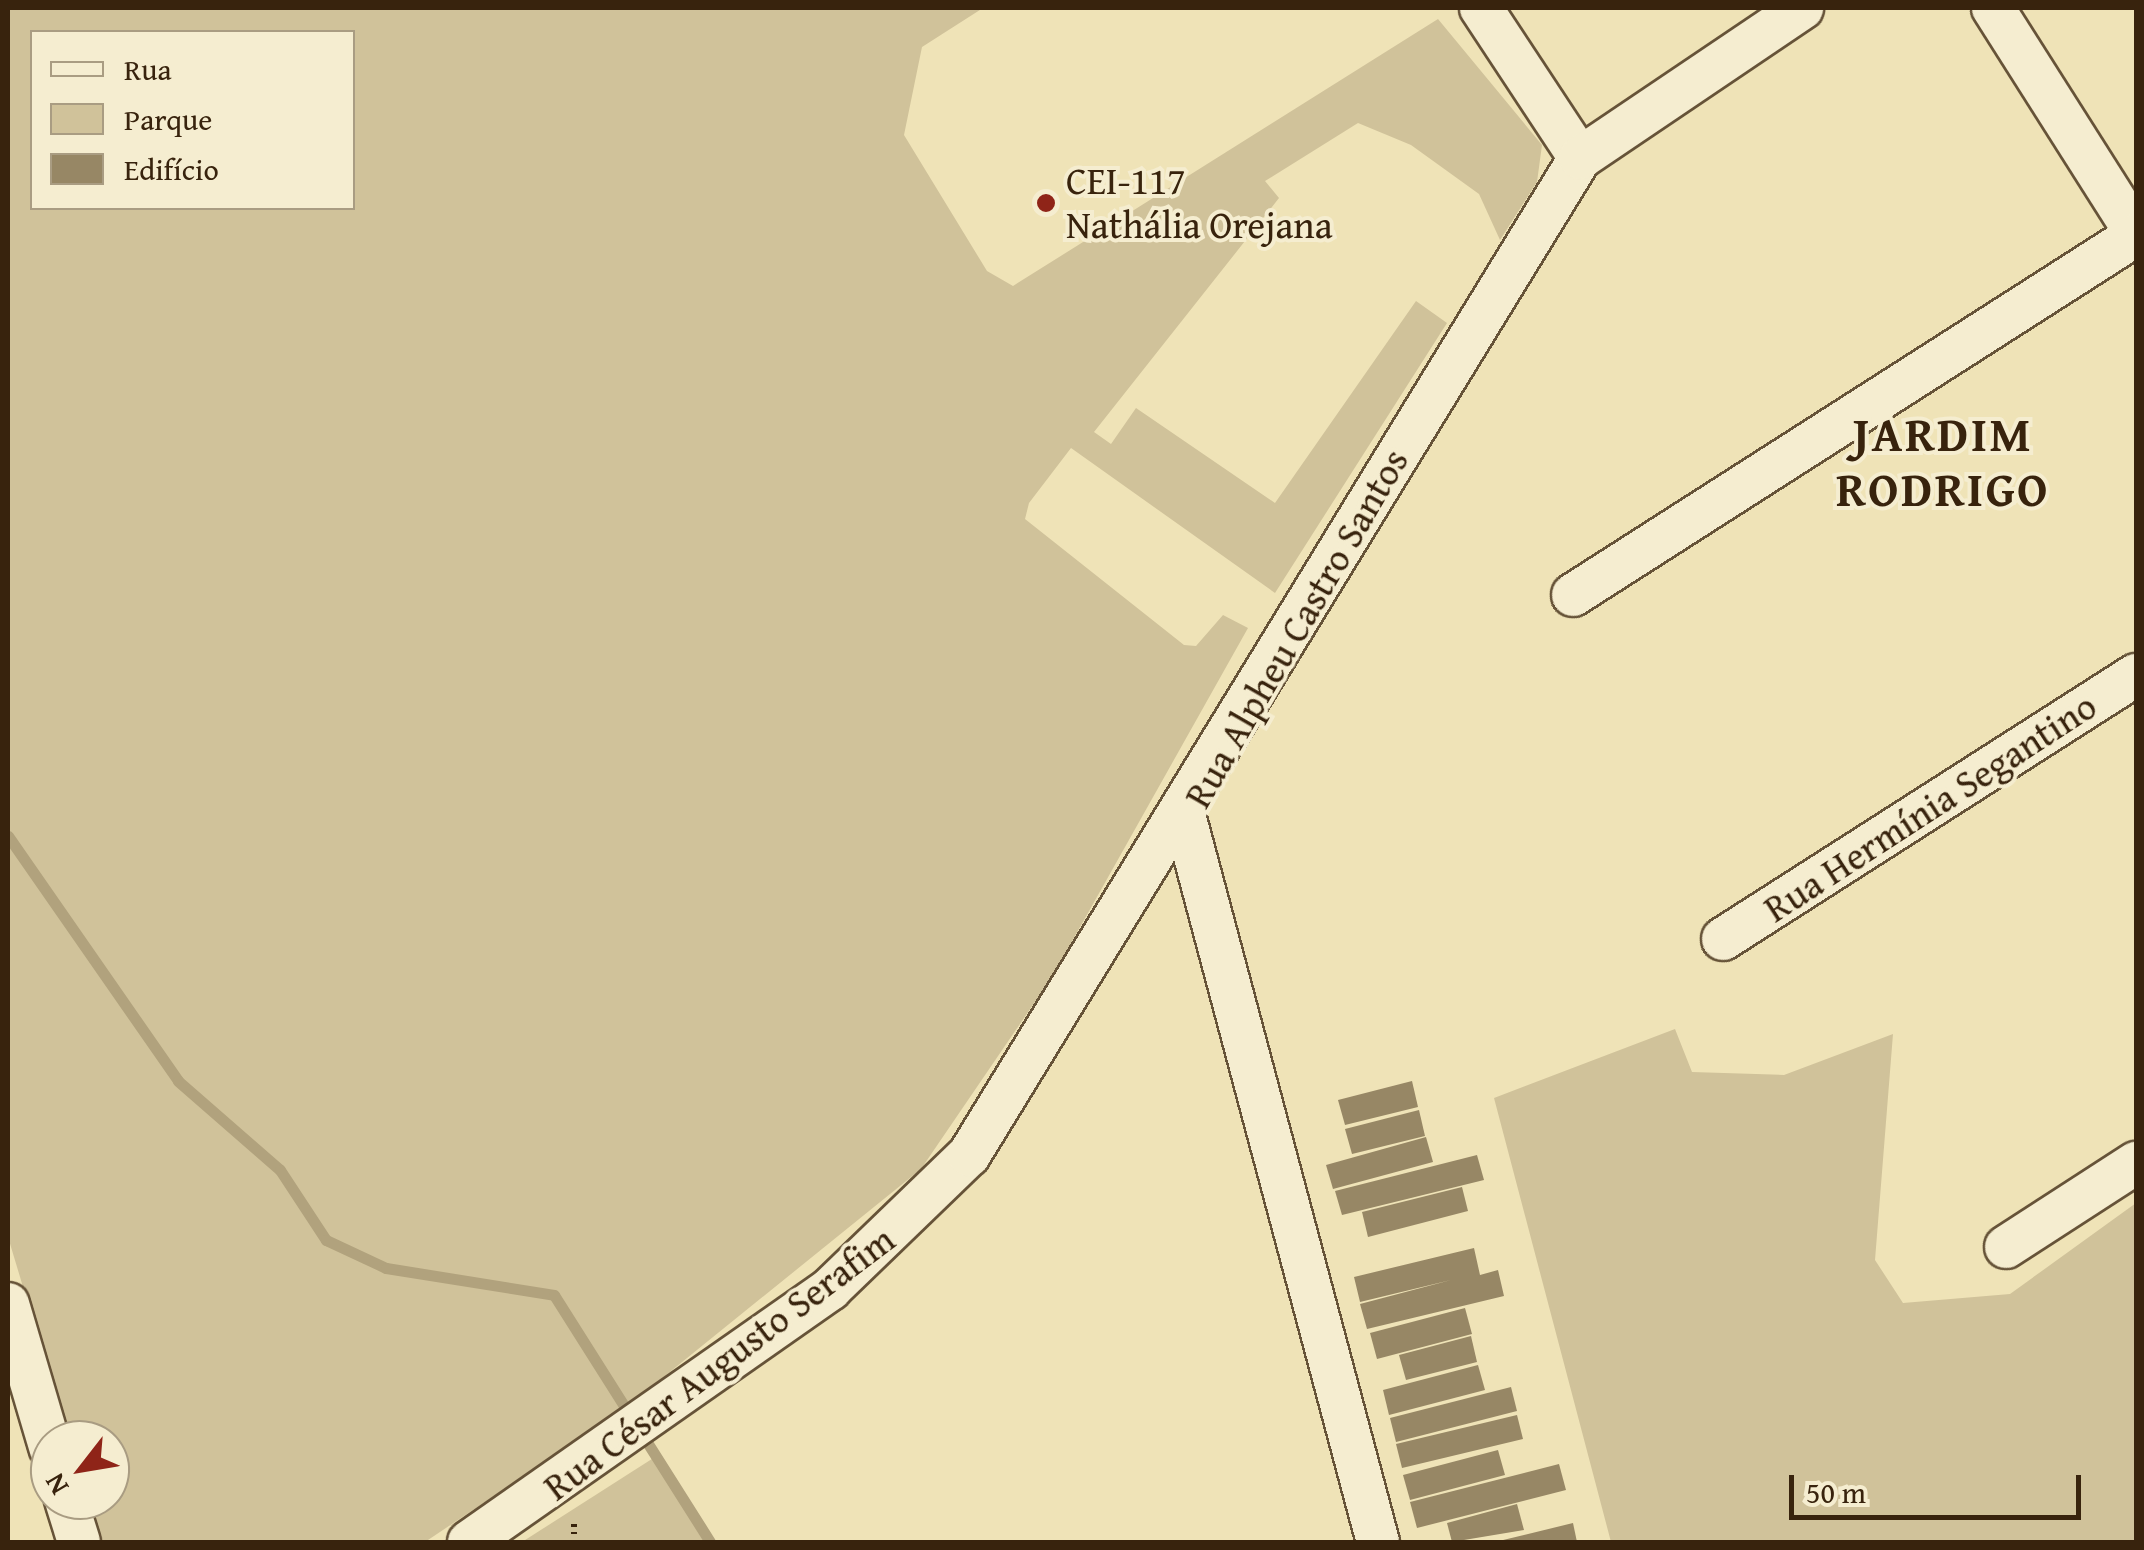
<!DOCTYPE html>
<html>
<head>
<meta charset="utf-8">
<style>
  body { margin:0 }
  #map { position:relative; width:2144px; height:1550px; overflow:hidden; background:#efe3b7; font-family:"Gentium Book Plus",serif }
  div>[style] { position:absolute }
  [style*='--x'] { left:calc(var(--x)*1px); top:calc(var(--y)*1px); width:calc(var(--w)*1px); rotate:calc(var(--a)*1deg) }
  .green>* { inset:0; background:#d0c29a }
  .stream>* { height:11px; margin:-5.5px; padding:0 5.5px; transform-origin:5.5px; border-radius:5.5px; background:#b1a27d }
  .building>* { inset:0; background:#978765 }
  .path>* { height:6px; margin-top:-3px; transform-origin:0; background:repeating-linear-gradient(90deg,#38230d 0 2.5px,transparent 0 7.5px) }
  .roads { filter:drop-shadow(2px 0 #665338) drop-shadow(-2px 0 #665338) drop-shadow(0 2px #665338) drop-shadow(0 -2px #665338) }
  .minor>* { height:42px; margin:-21px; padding:0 21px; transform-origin:21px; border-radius:21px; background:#f5edd0 }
  .dots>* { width:28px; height:28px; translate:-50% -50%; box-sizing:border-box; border:5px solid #f5edd0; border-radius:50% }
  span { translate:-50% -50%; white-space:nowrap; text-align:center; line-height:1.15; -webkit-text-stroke:8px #f5edd0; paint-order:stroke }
  .poi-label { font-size:38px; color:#38230d }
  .left { translate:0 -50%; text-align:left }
  .street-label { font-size:38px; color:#38230d }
  .district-label { font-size:48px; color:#38230d; font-weight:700; letter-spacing:2.5px }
  .frame { position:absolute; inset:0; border:10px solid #38230d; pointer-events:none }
  .legend { position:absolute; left:30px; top:30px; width:325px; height:180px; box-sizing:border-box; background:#f5edd0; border:2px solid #a99c82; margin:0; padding:12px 18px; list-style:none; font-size:30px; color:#38230d }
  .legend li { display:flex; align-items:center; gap:20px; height:50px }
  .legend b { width:50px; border:2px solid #a99c82 }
  .north { position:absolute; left:30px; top:1420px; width:100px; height:100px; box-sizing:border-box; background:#f5edd0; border:2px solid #a99c82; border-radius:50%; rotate:239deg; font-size:28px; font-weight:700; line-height:40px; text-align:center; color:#38230d }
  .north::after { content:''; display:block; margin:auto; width:35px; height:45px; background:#8f2418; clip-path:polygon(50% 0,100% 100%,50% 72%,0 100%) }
  .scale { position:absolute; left:1789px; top:1475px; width:292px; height:45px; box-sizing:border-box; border:5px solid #38230d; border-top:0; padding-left:12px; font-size:30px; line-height:35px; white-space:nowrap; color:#38230d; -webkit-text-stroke:8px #f5edd0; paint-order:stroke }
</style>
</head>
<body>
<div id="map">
  <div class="green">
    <div style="clip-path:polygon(evenodd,8px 8px,983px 8px,922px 47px,904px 135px,987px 271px,1013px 286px,1438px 19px,1542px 145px,1537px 182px,1500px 240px,1479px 194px,1411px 145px,1358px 123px,1265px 181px,1279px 198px,1094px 432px,1111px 444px,1136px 408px,1275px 503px,1416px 301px,1447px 323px,1275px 593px,1071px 448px,1029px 503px,1025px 519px,1184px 645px,1196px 646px,1223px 615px,1248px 628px,1052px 977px,921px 1169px,624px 1409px,425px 1542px,100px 1542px,87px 1500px,110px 1500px,110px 1440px,69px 1440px,8px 1237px,8px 8px,32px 32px,352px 32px,352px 208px,32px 208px,32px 32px)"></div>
    <div style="clip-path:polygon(1675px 1029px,1692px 1072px,1784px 1075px,1893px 1034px,1875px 1260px,1903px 1303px,2010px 1294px,2136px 1203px,2136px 1542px,1611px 1542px,1494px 1098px)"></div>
    <div style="clip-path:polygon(655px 1457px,710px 1542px,522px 1542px)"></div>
  </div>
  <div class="stream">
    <div style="--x:8;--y:836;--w:298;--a:55.2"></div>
    <div style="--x:178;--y:1081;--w:135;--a:41.1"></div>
    <div style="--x:280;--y:1170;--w:84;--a:56.7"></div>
    <div style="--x:326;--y:1240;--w:66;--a:25"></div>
    <div style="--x:386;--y:1268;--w:170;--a:9.1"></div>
    <div style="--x:554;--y:1295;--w:292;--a:57.7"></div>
  </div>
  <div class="building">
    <div style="clip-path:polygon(1412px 1081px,1418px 1107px,1345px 1125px,1338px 1100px)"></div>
    <div style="clip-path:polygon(1419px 1110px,1425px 1136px,1352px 1154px,1345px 1129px)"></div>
    <div style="clip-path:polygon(1426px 1137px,1433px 1162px,1333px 1189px,1326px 1165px)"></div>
    <div style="clip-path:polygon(1477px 1155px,1484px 1180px,1342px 1215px,1335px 1191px)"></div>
    <div style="clip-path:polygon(1462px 1187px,1468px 1211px,1368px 1237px,1362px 1212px)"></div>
    <div style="clip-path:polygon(1474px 1248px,1480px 1275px,1498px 1270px,1504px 1296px,1367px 1329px,1360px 1304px,1451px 1280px,1360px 1302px,1354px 1277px)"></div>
    <div style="clip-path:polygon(1465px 1308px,1472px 1334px,1377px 1359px,1370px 1333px)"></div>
    <div style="clip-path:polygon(1471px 1336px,1477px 1362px,1406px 1380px,1399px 1355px)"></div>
    <div style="clip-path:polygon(1478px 1365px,1485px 1390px,1389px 1415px,1383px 1390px)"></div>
    <div style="clip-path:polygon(1511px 1387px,1517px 1411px,1396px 1442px,1390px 1418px)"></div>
    <div style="clip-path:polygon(1517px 1415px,1523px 1439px,1402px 1468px,1396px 1444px)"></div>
    <div style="clip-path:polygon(1498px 1450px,1505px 1475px,1410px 1500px,1403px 1475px)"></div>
    <div style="clip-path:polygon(1559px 1464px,1566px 1490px,1417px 1528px,1410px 1502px)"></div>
    <div style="clip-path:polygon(1517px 1504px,1524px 1530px,1452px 1542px,1447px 1523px)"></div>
    <div style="clip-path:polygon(1573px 1523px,1577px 1542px,1499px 1542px,1499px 1541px)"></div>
  </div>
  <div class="path">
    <div style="--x:574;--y:1542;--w:23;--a:-90"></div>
  </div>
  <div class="roads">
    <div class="minor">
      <div style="--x:1481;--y:8;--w:180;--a:56.6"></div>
      <div style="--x:1993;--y:8;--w:267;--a:57.6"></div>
      <div style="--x:1573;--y:595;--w:668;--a:-32.6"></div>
      <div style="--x:1184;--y:815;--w:752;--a:75.06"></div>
      <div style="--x:1723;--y:939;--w:490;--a:-32.6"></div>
      <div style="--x:2006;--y:1247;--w:155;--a:-32.9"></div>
      <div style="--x:8;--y:1304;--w:149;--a:73.6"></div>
      <div style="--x:66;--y:1500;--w:44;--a:72.8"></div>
      <div style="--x:469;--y:1542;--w:441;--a:-35"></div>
      <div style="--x:830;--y:1289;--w:193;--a:-44"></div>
      <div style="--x:969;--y:1155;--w:1169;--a:-58.5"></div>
      <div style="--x:1580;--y:158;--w:268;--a:-34"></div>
    </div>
  </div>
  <div class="dots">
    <div style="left:1046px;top:203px;background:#8f2418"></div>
  </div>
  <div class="poi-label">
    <span class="left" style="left:1066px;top:203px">CEI-117<br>Nathália Orejana</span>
  </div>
  <div class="street-label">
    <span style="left:1296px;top:628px;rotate:-60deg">Rua Alpheu Castro Santos</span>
    <span style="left:1930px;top:807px;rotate:-33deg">Rua Hermínia Segantino</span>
    <span style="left:719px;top:1363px;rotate:-37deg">Rua César Augusto Serafim</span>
  </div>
  <div class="district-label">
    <span style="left:1943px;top:461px">JARDIM<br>RODRIGO</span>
  </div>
  <div class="frame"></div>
  <ul class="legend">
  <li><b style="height:12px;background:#f5edd0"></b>Rua</li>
  <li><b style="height:28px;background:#d0c29a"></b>Parque</li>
  <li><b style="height:28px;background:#978765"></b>Edifício</li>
  </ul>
  <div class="north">N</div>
  <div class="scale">50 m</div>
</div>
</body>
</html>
